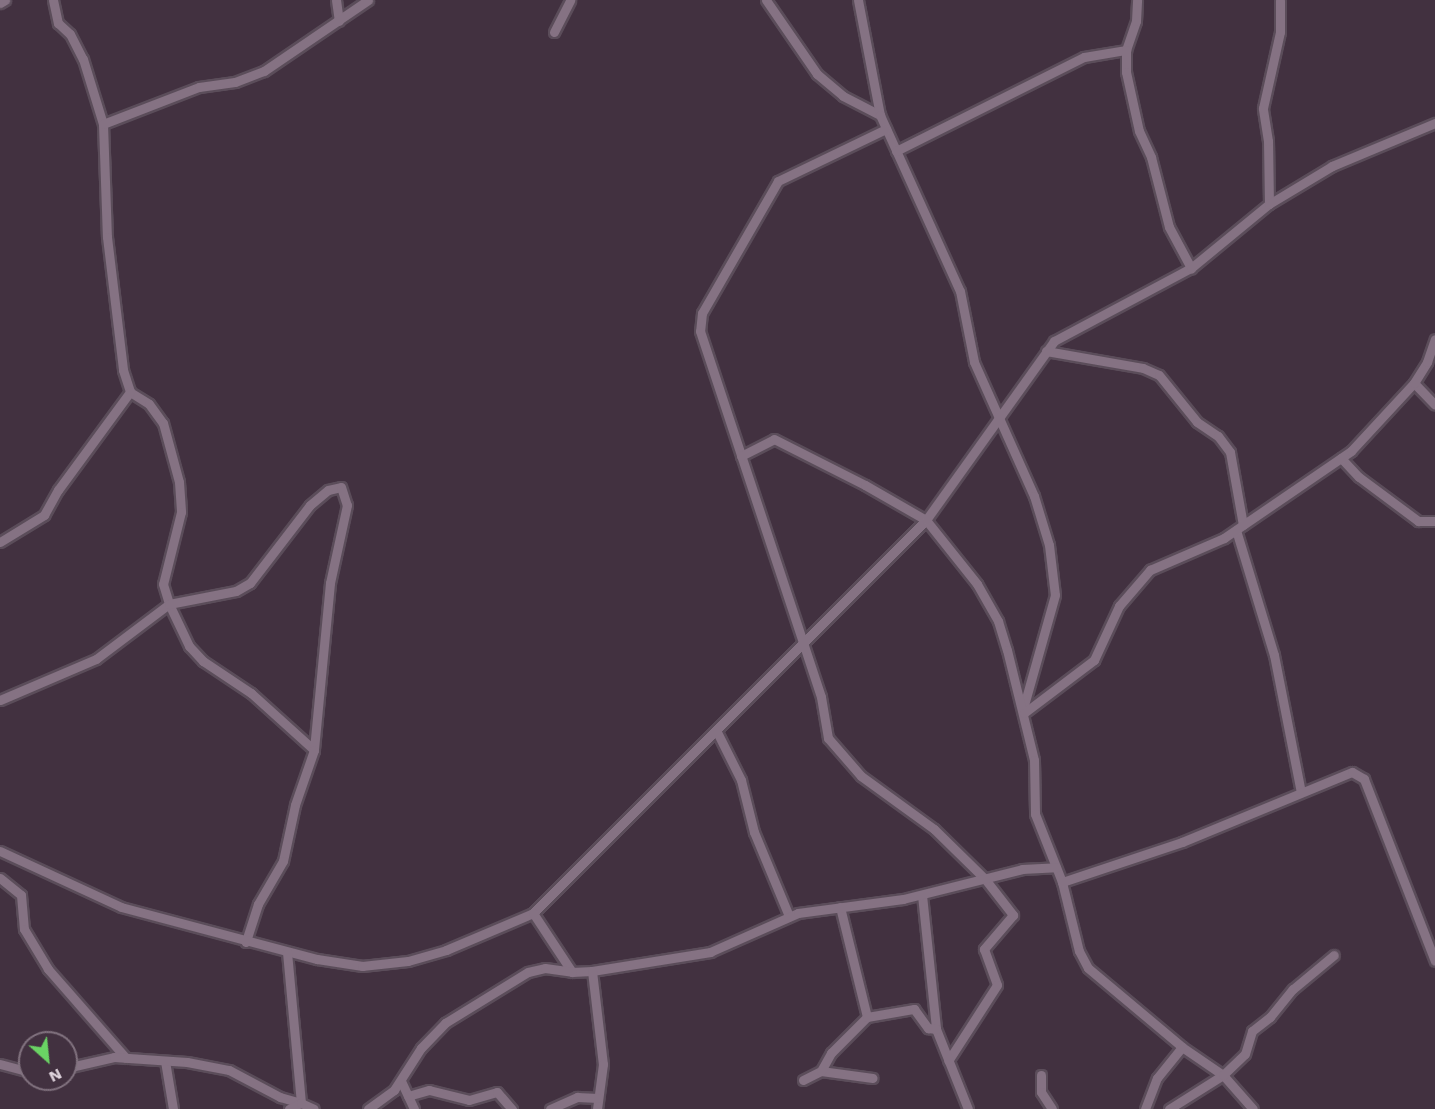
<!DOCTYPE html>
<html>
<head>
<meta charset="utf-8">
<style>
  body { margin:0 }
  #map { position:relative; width:1435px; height:1109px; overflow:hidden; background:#423140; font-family:"Work Sans",sans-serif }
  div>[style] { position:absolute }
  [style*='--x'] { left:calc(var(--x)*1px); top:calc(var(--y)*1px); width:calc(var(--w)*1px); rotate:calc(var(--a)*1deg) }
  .roads { filter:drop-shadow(2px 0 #5b4d5a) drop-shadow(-2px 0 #5b4d5a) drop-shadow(0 2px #5b4d5a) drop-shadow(0 -2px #5b4d5a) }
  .minor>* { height:9px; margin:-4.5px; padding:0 4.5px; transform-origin:4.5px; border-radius:4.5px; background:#857283 }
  span { translate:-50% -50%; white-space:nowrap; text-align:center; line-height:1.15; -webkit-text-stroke:6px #423140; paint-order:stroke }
  .north { position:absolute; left:18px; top:1031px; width:60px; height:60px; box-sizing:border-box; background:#423140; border:2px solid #81727f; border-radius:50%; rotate:153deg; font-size:16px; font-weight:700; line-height:24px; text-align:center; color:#dfd4dd }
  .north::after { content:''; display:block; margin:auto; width:21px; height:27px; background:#6ad364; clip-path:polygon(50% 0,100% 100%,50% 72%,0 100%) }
</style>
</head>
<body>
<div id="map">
  <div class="roads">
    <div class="minor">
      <div style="--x:53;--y:0;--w:24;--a:78"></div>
      <div style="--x:58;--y:23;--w:16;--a:43"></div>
      <div style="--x:70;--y:34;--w:28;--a:63"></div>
      <div style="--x:83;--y:59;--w:68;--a:72.9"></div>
      <div style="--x:103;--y:124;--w:113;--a:88"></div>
      <div style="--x:107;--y:237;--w:134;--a:83.1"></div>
      <div style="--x:123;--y:370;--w:23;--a:72"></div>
      <div style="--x:130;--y:392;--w:22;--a:32"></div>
      <div style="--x:149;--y:404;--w:24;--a:54"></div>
      <div style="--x:163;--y:423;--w:61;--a:74.8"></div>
      <div style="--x:179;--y:482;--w:30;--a:86"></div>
      <div style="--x:181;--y:512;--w:74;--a:104"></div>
      <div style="--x:163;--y:584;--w:21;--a:73"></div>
      <div style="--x:169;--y:604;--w:47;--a:64.5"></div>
      <div style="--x:189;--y:646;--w:21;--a:47"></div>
      <div style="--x:203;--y:661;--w:58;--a:33.7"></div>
      <div style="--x:251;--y:693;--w:85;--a:42.1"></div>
      <div style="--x:336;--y:0;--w:21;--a:82"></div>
      <div style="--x:766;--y:0;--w:90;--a:55.4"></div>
      <div style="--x:817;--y:74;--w:34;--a:40"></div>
      <div style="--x:843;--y:96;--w:42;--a:27.2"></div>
      <div style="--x:858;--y:0;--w:117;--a:79.2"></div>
      <div style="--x:880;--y:115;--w:193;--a:65.6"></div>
      <div style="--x:960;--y:291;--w:72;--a:78.8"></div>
      <div style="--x:974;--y:362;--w:147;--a:65.9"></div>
      <div style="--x:1034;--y:496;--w:51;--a:73"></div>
      <div style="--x:1049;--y:545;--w:50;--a:83.2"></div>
      <div style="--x:1055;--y:595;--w:118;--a:105.7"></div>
      <div style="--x:0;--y:3;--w:6;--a:-31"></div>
      <div style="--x:554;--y:32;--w:36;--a:-63"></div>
      <div style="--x:1126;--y:50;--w:31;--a:-71"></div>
      <div style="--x:1136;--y:21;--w:21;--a:-87"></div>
      <div style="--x:103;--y:124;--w:103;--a:-21.1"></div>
      <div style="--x:199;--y:87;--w:36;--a:-8"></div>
      <div style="--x:235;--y:82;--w:31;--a:-21"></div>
      <div style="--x:264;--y:71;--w:126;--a:-34.3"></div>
      <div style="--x:886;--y:129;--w:120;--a:154.3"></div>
      <div style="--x:778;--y:181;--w:152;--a:119.9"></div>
      <div style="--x:702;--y:313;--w:18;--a:96"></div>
      <div style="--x:700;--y:331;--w:385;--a:71.7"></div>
      <div style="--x:821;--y:697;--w:42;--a:80.3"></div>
      <div style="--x:828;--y:738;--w:50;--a:49"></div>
      <div style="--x:861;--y:776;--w:90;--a:36"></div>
      <div style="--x:934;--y:829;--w:71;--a:44.4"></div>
      <div style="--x:985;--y:879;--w:46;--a:52.1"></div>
      <div style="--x:1013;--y:915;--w:45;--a:130.5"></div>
      <div style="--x:984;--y:949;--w:38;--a:70"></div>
      <div style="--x:997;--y:985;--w:90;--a:122.8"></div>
      <div style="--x:896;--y:151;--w:210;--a:-26.6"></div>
      <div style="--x:1084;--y:57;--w:43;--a:-9.5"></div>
      <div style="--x:1126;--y:50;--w:22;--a:90"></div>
      <div style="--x:1126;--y:72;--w:60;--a:77.6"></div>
      <div style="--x:1139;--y:131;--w:29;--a:65"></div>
      <div style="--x:1151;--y:157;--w:72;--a:75.6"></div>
      <div style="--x:1169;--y:227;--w:47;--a:61.8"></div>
      <div style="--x:1269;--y:204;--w:63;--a:-90.9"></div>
      <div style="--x:1268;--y:141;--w:33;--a:-99"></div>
      <div style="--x:1263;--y:108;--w:78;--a:-77.4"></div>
      <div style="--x:1280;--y:32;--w:32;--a:-90"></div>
      <div style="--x:1046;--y:351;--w:98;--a:9.9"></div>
      <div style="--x:1143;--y:368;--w:17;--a:24"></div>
      <div style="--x:1159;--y:375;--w:60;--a:51"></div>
      <div style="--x:1197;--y:422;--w:25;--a:34"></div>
      <div style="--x:1218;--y:436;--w:20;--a:53"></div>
      <div style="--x:1230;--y:452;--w:74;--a:79.9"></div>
      <div style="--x:1414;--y:383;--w:30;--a:46"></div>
      <div style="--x:741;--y:456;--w:37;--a:-27"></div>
      <div style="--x:774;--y:439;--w:102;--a:26.8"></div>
      <div style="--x:865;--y:485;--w:70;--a:29.8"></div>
      <div style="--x:926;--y:520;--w:82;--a:51.4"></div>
      <div style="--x:977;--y:584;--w:43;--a:60.4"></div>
      <div style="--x:998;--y:621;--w:30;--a:73"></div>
      <div style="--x:1007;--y:650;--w:113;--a:76.2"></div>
      <div style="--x:1034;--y:760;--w:54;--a:88.9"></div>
      <div style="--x:1035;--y:814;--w:73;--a:68.3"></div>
      <div style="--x:1062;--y:882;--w:71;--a:76.2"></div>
      <div style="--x:1079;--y:951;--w:19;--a:62"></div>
      <div style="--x:1088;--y:968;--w:123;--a:40"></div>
      <div style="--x:1182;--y:1047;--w:50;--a:34.3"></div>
      <div style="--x:1223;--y:1075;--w:45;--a:48.6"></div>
      <div style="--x:1341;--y:458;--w:26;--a:47"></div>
      <div style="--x:1359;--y:477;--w:74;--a:36.7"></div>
      <div style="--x:1418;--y:521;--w:17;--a:0"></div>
      <div style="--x:1236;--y:530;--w:131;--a:73.1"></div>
      <div style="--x:1274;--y:655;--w:140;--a:78.9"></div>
      <div style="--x:0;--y:542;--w:52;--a:-31.5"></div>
      <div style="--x:44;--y:515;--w:29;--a:-61"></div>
      <div style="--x:58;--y:490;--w:122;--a:-53.7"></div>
      <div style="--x:0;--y:700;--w:104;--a:-23.1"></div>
      <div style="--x:96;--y:659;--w:91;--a:-37"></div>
      <div style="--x:169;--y:604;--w:68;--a:-11"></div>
      <div style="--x:236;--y:591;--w:16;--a:-30"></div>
      <div style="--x:250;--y:583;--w:98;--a:-52.4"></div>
      <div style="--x:310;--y:505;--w:23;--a:-40"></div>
      <div style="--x:328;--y:490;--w:13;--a:-13"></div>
      <div style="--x:341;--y:487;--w:19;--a:72"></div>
      <div style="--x:347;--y:505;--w:80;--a:102.3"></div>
      <div style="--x:330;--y:583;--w:168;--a:95.5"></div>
      <div style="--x:314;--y:750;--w:58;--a:109.1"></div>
      <div style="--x:295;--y:805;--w:57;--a:102.1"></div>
      <div style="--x:283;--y:861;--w:50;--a:120.2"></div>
      <div style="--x:258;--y:904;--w:40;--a:108"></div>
      <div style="--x:1024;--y:713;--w:88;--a:-37.1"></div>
      <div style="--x:1094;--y:660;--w:60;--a:-65.2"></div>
      <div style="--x:1119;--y:606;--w:48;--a:-49.3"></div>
      <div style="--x:1150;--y:570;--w:81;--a:-23.4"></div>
      <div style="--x:1224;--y:538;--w:154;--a:-34.4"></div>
      <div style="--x:1351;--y:451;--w:93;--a:-47.2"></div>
      <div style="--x:1414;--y:383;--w:25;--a:-58"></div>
      <div style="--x:1427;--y:362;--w:24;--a:-71"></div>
      <div style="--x:717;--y:732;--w:54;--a:63.4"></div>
      <div style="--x:741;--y:780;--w:54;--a:76"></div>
      <div style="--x:754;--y:832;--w:91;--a:67.4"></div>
      <div style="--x:0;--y:851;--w:133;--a:24.8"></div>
      <div style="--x:121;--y:907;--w:203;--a:14.9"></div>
      <div style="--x:317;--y:959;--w:46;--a:8.8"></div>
      <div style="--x:362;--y:966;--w:46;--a:-6.2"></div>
      <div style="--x:408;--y:961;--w:40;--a:-16"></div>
      <div style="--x:446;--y:950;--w:95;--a:-23"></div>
      <div style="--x:533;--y:913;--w:556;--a:-45"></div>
      <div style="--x:926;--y:520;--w:220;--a:-54.4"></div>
      <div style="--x:1054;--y:341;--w:155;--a:-28.1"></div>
      <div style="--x:1191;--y:268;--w:101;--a:-39.4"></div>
      <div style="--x:1269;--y:204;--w:74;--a:-31.1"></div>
      <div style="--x:1332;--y:166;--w:112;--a:-22.7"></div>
      <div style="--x:0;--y:878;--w:27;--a:39"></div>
      <div style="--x:21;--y:895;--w:34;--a:85"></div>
      <div style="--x:24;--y:929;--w:47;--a:59"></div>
      <div style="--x:48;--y:969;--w:118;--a:48.8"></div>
      <div style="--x:1062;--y:882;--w:126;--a:-18.4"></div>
      <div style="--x:1182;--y:842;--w:184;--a:-22.4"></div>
      <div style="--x:1352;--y:772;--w:14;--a:30"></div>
      <div style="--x:1364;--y:779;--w:195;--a:68.7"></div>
      <div style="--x:922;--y:895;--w:135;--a:84"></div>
      <div style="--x:936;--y:1029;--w:86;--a:68.2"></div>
      <div style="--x:840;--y:907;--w:113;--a:76.2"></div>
      <div style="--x:533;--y:913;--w:71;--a:56.5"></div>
      <div style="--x:572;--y:972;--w:20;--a:-3"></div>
      <div style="--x:592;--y:971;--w:120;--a:-9.1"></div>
      <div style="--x:710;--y:952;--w:96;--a:-23.9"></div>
      <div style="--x:798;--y:913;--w:106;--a:-7.6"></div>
      <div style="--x:903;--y:899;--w:123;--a:-14.1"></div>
      <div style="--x:1022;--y:869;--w:34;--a:-3"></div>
      <div style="--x:592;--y:971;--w:94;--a:83.3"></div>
      <div style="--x:603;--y:1064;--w:45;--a:97.6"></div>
      <div style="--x:165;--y:1061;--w:49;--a:80.5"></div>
      <div style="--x:0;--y:1064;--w:31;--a:15"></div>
      <div style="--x:66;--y:1068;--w:49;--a:-12.9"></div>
      <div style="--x:114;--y:1057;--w:73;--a:3.9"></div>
      <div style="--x:187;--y:1062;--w:43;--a:10.8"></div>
      <div style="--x:229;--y:1070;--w:58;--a:27.9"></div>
      <div style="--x:280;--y:1097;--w:22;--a:16"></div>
      <div style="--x:301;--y:1103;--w:152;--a:-95.3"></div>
      <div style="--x:821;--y:1071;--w:52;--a:7.7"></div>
      <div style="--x:1041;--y:1075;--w:17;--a:90"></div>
      <div style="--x:1041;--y:1092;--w:20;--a:57"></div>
      <div style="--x:803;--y:1080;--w:20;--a:-27"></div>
      <div style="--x:821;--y:1071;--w:21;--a:-61"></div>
      <div style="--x:831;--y:1053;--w:51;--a:-45"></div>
      <div style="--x:867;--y:1017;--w:48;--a:-9.7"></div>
      <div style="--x:914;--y:1009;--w:24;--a:54"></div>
      <div style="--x:928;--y:1028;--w:8;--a:7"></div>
      <div style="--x:401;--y:1081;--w:31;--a:65"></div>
      <div style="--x:408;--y:1096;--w:22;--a:-16"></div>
      <div style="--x:429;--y:1090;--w:41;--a:14"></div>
      <div style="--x:469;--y:1100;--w:29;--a:-16"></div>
      <div style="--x:497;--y:1092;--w:23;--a:49"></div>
      <div style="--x:289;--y:1109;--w:13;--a:-27"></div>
      <div style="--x:301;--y:1103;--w:14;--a:25"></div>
      <div style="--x:368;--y:1109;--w:32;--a:-36"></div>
      <div style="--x:394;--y:1090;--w:50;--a:-57.3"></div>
      <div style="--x:421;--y:1048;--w:35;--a:-46"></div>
      <div style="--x:445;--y:1023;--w:97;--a:-31.6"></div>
      <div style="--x:528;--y:972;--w:17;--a:-13"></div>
      <div style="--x:545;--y:968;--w:27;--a:8"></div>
      <div style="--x:550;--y:1109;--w:30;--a:-24"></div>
      <div style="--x:577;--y:1097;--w:21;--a:3"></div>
      <div style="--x:1145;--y:1109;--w:33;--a:-69"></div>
      <div style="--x:1157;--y:1078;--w:40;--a:-51"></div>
      <div style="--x:1169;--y:1109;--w:64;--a:-32.2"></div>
      <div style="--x:1223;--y:1075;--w:30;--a:-44"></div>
      <div style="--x:1245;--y:1054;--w:24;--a:-73"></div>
      <div style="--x:1252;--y:1031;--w:23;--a:-38"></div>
      <div style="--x:1270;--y:1017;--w:36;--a:-51"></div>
      <div style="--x:1293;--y:989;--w:53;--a:-39.7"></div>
    </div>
  </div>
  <div class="north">N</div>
</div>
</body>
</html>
